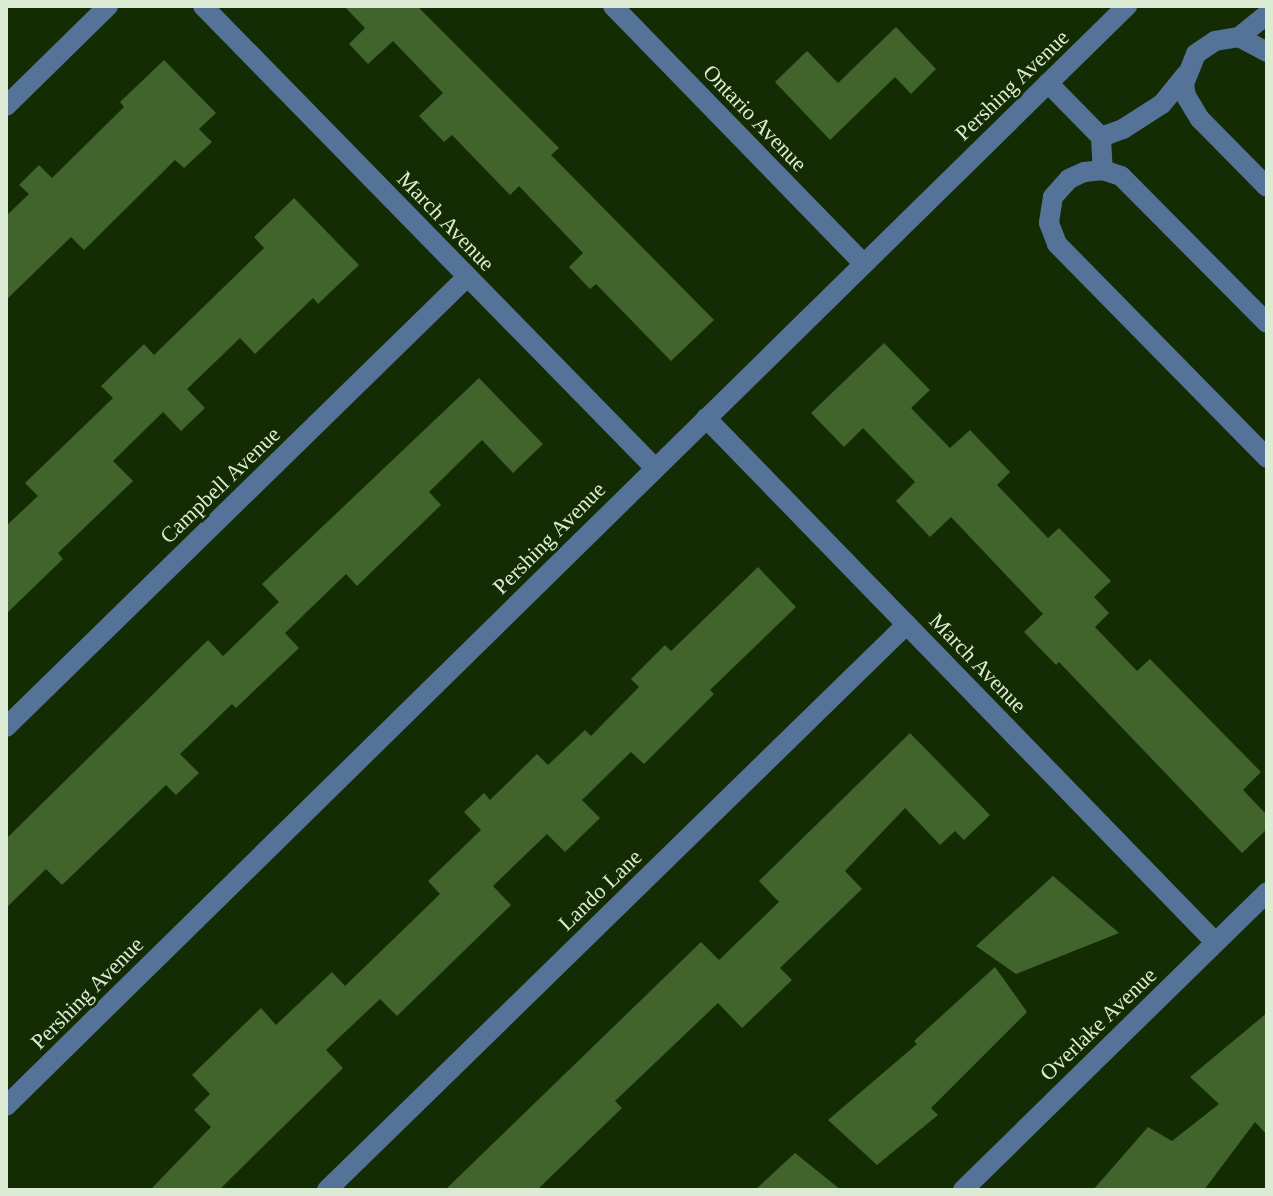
<!DOCTYPE html>
<html>
<head>
<meta charset="utf-8">
<style>
  body { margin:0 }
  #map { position:relative; width:1273px; height:1196px; overflow:hidden; background:#142c03; font-family:"Times New Roman",serif }
  div>[style] { position:absolute }
  [style*='--x'] { left:calc(var(--x)*1px); top:calc(var(--y)*1px); width:calc(var(--w)*1px); rotate:calc(var(--a)*1deg) }
  .building>* { inset:0; background:#41642d }
  .minor>* { height:20px; margin:-10px; padding:0 10px; transform-origin:10px; border-radius:10px; background:#557398 }
  span { translate:-50% -50%; white-space:nowrap; text-align:center; line-height:1.15; -webkit-text-stroke:6px #142c03; paint-order:stroke }
  .street-label { font-size:22px; color:#dcecd4 }
  .frame { position:absolute; inset:0; border:8px solid #dcecd4; pointer-events:none }
</style>
</head>
<body>
<div id="map">
  <div class="building">
    <div style="clip-path:polygon(344px 6px,417px 6px,559px 148px,551px 155px,714px 320px,671px 361px,596px 284px,590px 289px,569px 267px,583px 253px,519px 186px,510px 195px,452px 135px,444px 142px,419px 116px,443px 93px,393px 41px,368px 64px,349px 44px,365px 28px)"></div>
    <div style="clip-path:polygon(896px 27px,936px 69px,911px 94px,895px 77px,830px 140px,775px 82px,807px 51px,838px 83px)"></div>
    <div style="clip-path:polygon(164px 60px,216px 113px,199px 129px,212px 142px,184px 168px,175px 160px,84px 250px,71px 237px,6px 300px,6px 216px,29px 194px,19px 185px,39px 165px,52px 178px,124px 107px,120px 102px)"></div>
    <div style="clip-path:polygon(294px 198px,359px 265px,318px 304px,313px 298px,255px 354px,240px 338px,187px 389px,205px 408px,181px 431px,163px 412px,113px 461px,133px 481px,58px 553px,63px 559px,6px 614px,6px 526px,38px 496px,25px 483px,113px 398px,101px 386px,144px 344px,154px 355px,264px 248px,254px 237px)"></div>
    <div style="clip-path:polygon(884px 343px,930px 390px,911px 408px,950px 448px,970px 430px,1010px 472px,997px 485px,1048px 538px,1059px 528px,1111px 581px,1094px 597px,1109px 613px,1095px 627px,1137px 671px,1150px 659px,1261px 772px,1243px 790px,1267px 815px,1267px 829px,1242px 853px,1059px 662px,1056px 665px,1024px 632px,1043px 614px,951px 517px,930px 537px,896px 501px,915px 482px,863px 428px,844px 447px,811px 413px)"></div>
    <div style="clip-path:polygon(479px 378px,543px 444px,513px 473px,482px 440px,429px 492px,441px 505px,357px 586px,346px 574px,285px 633px,299px 648px,236px 708px,232px 704px,180px 754px,199px 773px,176px 795px,166px 785px,62px 885px,46px 869px,6px 908px,6px 839px,208px 640px,223px 656px,279px 602px,262px 584px)"></div>
    <div style="clip-path:polygon(758px 567px,796px 607px,710px 690px,714px 694px,644px 764px,631px 752px,582px 800px,600px 818px,565px 852px,547px 834px,493px 886px,511px 905px,397px 1016px,380px 999px,326px 1050px,343px 1068px,219px 1190px,150px 1190px,211px 1127px,194px 1110px,210px 1094px,192px 1075px,261px 1008px,276px 1025px,332px 972px,345px 986px,440px 894px,428px 881px,481px 830px,464px 812px,484px 793px,490px 800px,537px 754px,548px 765px,585px 730px,591px 736px,639px 687px,631px 679px,665px 645px,671px 651px)"></div>
    <div style="clip-path:polygon(910px 733px,990px 815px,964px 840px,955px 831px,940px 845px,905px 808px,845px 871px,862px 889px,780px 968px,792px 980px,742px 1028px,718px 1003px,615px 1101px,622px 1108px,537px 1190px,445px 1190px,701px 942px,719px 960px,779px 902px,759px 881px)"></div>
    <div style="clip-path:polygon(1053px 876px,1119px 933px,1016px 974px,976px 946px)"></div>
    <div style="clip-path:polygon(995px 967px,1027px 1012px,931px 1108px,938px 1115px,877px 1165px,828px 1120px,917px 1044px,914px 1041px)"></div>
    <div style="clip-path:polygon(1267px 1013px,1267px 1135px,1255px 1122px,1204px 1190px,1093px 1190px,1148px 1127px,1172px 1141px,1219px 1104px,1190px 1077px)"></div>
    <div style="clip-path:polygon(795px 1153px,841px 1190px,755px 1190px)"></div>
  </div>
  <div class="minor">
    <div style="--x:203;--y:6;--w:646;--a:45.63"></div>
    <div style="--x:613;--y:6;--w:359;--a:45.8"></div>
    <div style="--x:1239;--y:37;--w:36;--a:-39"></div>
    <div style="--x:1267;--y:52;--w:32;--a:-152"></div>
    <div style="--x:1239;--y:37;--w:24;--a:171"></div>
    <div style="--x:1215;--y:41;--w:23;--a:146"></div>
    <div style="--x:1196;--y:54;--w:32;--a:112"></div>
    <div style="--x:1184;--y:84;--w:12;--a:81"></div>
    <div style="--x:1186;--y:96;--w:27;--a:59"></div>
    <div style="--x:1200;--y:119;--w:95;--a:45.4"></div>
    <div style="--x:1048;--y:83;--w:76;--a:45.5"></div>
    <div style="--x:1101;--y:137;--w:33;--a:87"></div>
    <div style="--x:6;--y:106;--w:143;--a:-44.4"></div>
    <div style="--x:1101;--y:137;--w:23;--a:-20"></div>
    <div style="--x:1123;--y:129;--w:46;--a:-32.7"></div>
    <div style="--x:1162;--y:104;--w:38;--a:-51"></div>
    <div style="--x:1267;--y:323;--w:207;--a:-134.8"></div>
    <div style="--x:1121;--y:176;--w:19;--a:-162"></div>
    <div style="--x:1103;--y:170;--w:19;--a:174"></div>
    <div style="--x:1084;--y:172;--w:17;--a:155"></div>
    <div style="--x:1069;--y:179;--w:24;--a:132"></div>
    <div style="--x:1053;--y:197;--w:26;--a:99"></div>
    <div style="--x:1049;--y:223;--w:22;--a:69"></div>
    <div style="--x:1057;--y:244;--w:300;--a:45.5"></div>
    <div style="--x:706;--y:418;--w:731;--a:45.83"></div>
    <div style="--x:6;--y:727;--w:644;--a:-44.31"></div>
    <div style="--x:6;--y:1106;--w:1571;--a:-44.46"></div>
    <div style="--x:327;--y:1190;--w:810;--a:-44.3"></div>
    <div style="--x:963;--y:1190;--w:426;--a:-44.4"></div>
  </div>
  <div class="street-label">
    <span style="left:1012px;top:85px;rotate:-44deg">Pershing Avenue</span>
    <span style="left:755px;top:118px;rotate:46deg">Ontario Avenue</span>
    <span style="left:446px;top:221px;rotate:46deg">March Avenue</span>
    <span style="left:220px;top:485px;rotate:-44deg">Campbell Avenue</span>
    <span style="left:549px;top:538px;rotate:-45deg">Pershing Avenue</span>
    <span style="left:978px;top:663px;rotate:46deg">March Avenue</span>
    <span style="left:600px;top:890px;rotate:-44deg">Lando Lane</span>
    <span style="left:87px;top:993px;rotate:-45deg">Pershing Avenue</span>
    <span style="left:1098px;top:1024px;rotate:-44deg">Overlake Avenue</span>
  </div>
  <div class="frame"></div>
</div>
</body>
</html>
